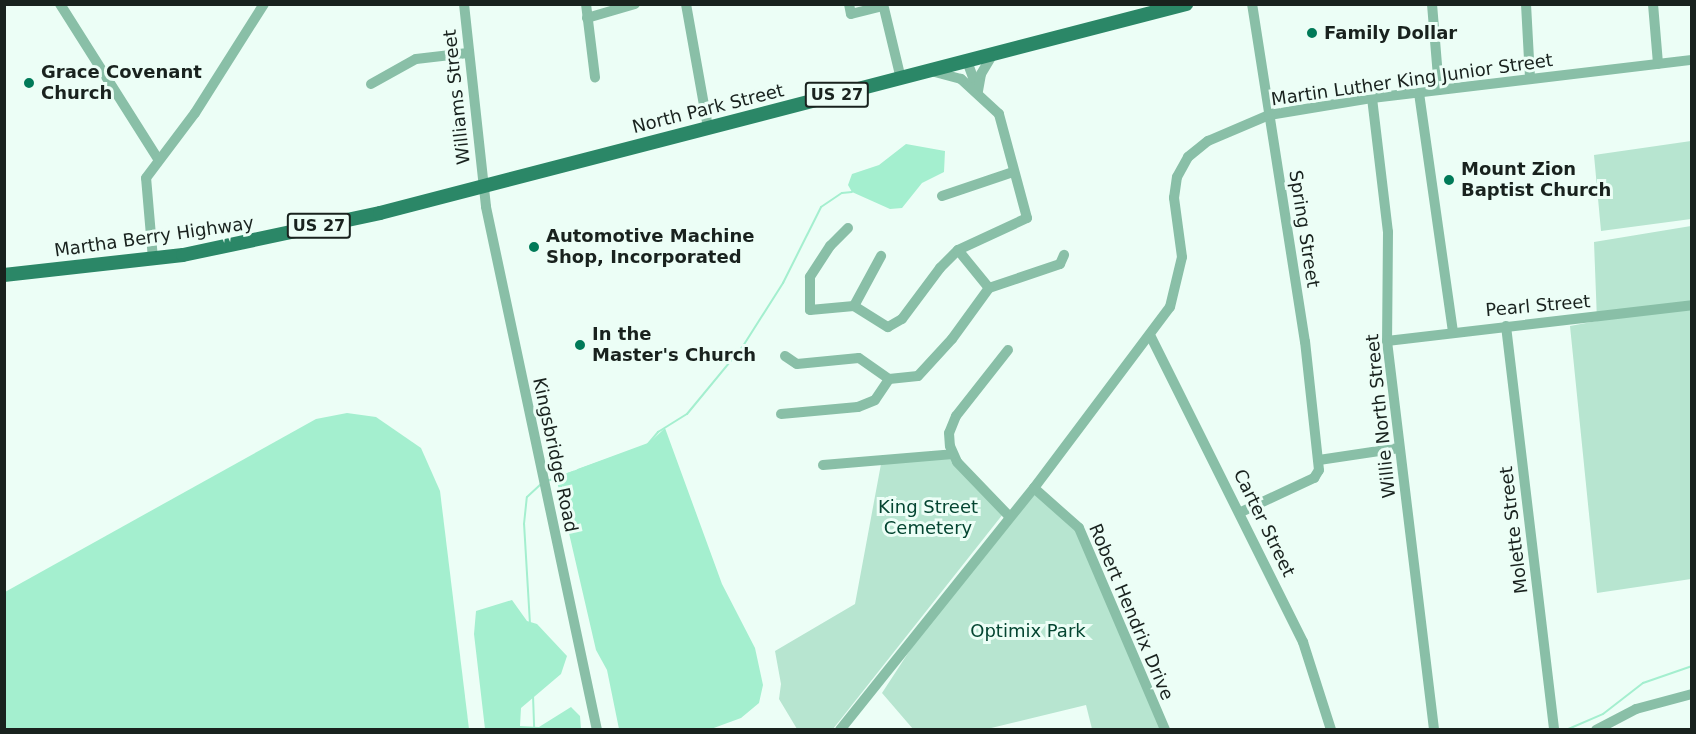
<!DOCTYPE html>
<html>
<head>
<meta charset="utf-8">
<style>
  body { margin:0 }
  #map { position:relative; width:1696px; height:734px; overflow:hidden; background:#ecfef6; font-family:"DejaVu Sans",sans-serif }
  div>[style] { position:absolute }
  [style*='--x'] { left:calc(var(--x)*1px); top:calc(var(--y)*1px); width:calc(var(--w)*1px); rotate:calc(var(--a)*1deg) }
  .green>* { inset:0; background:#b7e5d0 }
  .water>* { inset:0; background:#a4efcf }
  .stream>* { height:2px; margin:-1px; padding:0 1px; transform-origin:1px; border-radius:1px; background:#a4efcf }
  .minor>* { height:10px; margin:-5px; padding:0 5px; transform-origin:5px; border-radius:5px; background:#89bfa7 }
  .major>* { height:14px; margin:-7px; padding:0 7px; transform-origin:7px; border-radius:7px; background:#2b8767 }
  .dots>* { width:16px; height:16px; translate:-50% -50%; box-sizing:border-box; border:3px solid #ecfef6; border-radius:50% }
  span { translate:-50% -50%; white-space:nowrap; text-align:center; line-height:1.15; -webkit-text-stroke:6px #ecfef6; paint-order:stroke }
  .shield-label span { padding:2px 4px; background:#ecfef6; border:2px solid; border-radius:4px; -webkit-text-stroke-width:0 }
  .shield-label { font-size:16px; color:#19221e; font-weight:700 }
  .poi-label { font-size:18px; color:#19221e; font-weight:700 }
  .left { translate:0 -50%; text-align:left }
  .street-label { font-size:18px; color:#19221e }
  .park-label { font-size:18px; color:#044531 }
  .frame { position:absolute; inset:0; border:6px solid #19221e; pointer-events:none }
</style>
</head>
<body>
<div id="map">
  <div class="green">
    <div style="clip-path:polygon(1691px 141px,1691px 219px,1601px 231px,1594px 155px)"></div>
    <div style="clip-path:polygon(1691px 226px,1691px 579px,1597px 593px,1570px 326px,1597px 321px,1594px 242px)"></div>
    <div style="clip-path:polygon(950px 458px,1003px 514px,833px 729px,797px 729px,779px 699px,781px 684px,775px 651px,855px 604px,881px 464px)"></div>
    <div style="clip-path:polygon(1034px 488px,1070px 517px,1165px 729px,1092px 729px,1086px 705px,987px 729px,913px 729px,882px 693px,942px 601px)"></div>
  </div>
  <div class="water">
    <div style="clip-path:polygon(906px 144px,945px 151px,944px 172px,922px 183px,902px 208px,890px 209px,852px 192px,848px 185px,852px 174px,879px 165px)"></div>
    <div style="clip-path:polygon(347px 413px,376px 417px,421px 448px,440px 491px,469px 729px,5px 729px,5px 592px,316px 419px)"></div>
    <div style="clip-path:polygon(665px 428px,722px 584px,755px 648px,763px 685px,759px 703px,741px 718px,711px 729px,619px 729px,607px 670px,596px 650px,556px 477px,648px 444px)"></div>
    <div style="clip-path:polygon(512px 600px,527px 621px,537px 624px,567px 656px,561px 674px,521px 708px,520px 726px,539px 727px,571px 707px,580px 716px,581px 729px,485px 729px,474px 634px,476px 611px)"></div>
  </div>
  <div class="stream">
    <div style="--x:578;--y:470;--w:75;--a:-20.4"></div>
    <div style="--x:648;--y:444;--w:16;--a:-50"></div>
    <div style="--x:658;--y:432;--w:34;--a:-32"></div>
    <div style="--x:687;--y:414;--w:88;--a:-50.5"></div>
    <div style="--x:743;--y:346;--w:75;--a:-57.6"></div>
    <div style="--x:783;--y:283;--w:85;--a:-63.4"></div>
    <div style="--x:821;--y:207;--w:25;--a:-34"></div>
    <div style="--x:842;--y:193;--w:10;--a:-6"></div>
    <div style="--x:547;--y:481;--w:28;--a:-19"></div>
    <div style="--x:530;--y:624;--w:100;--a:-93.4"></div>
    <div style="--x:524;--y:524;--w:27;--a:-84"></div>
    <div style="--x:527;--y:497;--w:21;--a:-43"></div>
    <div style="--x:533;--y:695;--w:35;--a:88"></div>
    <div style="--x:1566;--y:730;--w:40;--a:-23.4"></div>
    <div style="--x:1603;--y:714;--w:51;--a:-37.8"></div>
    <div style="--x:1643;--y:683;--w:52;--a:-19.1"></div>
  </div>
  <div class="minor">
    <div style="--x:60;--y:4;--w:183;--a:57.7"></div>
    <div style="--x:464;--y:4;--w:204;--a:83.8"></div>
    <div style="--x:486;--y:207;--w:535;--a:78.02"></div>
    <div style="--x:586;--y:4;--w:74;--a:83"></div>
    <div style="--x:686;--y:4;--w:126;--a:79.9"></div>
    <div style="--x:849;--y:4;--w:10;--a:79"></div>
    <div style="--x:851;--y:14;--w:33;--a:-14"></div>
    <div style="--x:883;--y:4;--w:77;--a:76.5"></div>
    <div style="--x:1432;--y:4;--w:86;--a:85.3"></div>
    <div style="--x:1526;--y:4;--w:75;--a:86.9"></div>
    <div style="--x:1653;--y:4;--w:60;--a:85.2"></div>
    <div style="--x:587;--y:18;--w:50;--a:-16.3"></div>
    <div style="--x:967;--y:61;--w:29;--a:70"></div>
    <div style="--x:371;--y:84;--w:51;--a:-29.1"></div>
    <div style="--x:416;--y:59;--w:52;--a:-6.6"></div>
    <div style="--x:978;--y:91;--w:17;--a:-80"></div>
    <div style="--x:981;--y:74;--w:23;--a:-59"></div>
    <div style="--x:1419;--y:93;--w:240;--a:81.9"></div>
    <div style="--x:1372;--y:98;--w:135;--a:83.2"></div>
    <div style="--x:1388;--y:232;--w:109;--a:90.5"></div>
    <div style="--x:1387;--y:341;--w:392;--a:83.1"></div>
    <div style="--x:942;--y:196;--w:75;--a:-18.7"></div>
    <div style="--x:848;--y:228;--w:25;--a:135"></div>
    <div style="--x:830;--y:246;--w:37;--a:123"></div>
    <div style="--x:810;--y:277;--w:33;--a:90"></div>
    <div style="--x:810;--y:310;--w:44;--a:-5.2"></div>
    <div style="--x:854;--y:306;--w:40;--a:32"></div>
    <div style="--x:888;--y:327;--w:16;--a:-30"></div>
    <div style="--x:902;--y:319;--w:64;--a:-53.3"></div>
    <div style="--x:940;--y:268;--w:25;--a:-45"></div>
    <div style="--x:958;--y:250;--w:76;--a:-24.9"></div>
    <div style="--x:1027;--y:218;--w:108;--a:-105.1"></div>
    <div style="--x:999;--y:114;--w:52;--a:-137.4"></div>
    <div style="--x:961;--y:79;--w:31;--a:-165"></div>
    <div style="--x:958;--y:250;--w:49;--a:50.8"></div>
    <div style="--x:989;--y:288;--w:75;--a:-18.7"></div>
    <div style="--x:1060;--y:264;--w:10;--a:-66"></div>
    <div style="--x:153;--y:259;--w:81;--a:-94.9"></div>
    <div style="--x:146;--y:178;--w:81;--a:-53"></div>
    <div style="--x:195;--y:113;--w:129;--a:-57.7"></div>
    <div style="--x:854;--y:306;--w:57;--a:-61.6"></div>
    <div style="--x:1506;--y:326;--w:407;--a:83.2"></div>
    <div style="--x:1151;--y:337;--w:341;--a:63.5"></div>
    <div style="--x:1303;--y:642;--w:92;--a:72.3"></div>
    <div style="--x:1387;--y:341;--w:307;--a:-6.7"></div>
    <div style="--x:1008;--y:350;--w:84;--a:128.2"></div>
    <div style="--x:956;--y:416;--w:18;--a:112"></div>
    <div style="--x:949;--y:433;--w:13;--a:86"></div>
    <div style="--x:950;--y:446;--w:17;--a:66"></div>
    <div style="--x:957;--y:462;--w:76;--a:46.1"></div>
    <div style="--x:785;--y:356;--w:14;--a:34"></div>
    <div style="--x:797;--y:364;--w:62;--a:-5.5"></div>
    <div style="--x:859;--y:358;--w:37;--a:35"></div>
    <div style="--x:889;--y:379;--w:29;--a:-6"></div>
    <div style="--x:918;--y:376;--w:50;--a:-47.4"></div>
    <div style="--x:952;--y:339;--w:63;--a:-54"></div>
    <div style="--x:781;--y:414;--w:77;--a:-5.2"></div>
    <div style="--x:858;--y:407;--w:18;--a:-22"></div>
    <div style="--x:875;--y:400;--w:25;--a:-56"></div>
    <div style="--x:1319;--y:460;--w:81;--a:-8.5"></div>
    <div style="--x:823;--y:465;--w:130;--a:-4.8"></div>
    <div style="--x:1034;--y:488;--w:60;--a:41.6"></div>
    <div style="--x:1079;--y:528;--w:220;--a:66.9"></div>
    <div style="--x:1241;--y:512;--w:81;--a:-25"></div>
    <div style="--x:1314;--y:478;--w:9;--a:-58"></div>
    <div style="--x:1319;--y:470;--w:129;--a:-96.2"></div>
    <div style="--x:1305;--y:342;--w:342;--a:-98.9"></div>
    <div style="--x:840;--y:730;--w:310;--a:-51.3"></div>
    <div style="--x:1034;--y:488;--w:226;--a:-53.1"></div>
    <div style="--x:1170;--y:307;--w:51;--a:-76.5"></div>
    <div style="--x:1182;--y:257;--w:60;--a:-97.7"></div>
    <div style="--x:1174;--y:198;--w:21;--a:-82"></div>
    <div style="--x:1177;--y:177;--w:23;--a:-61"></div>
    <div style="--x:1188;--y:157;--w:26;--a:-39"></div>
    <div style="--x:1208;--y:141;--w:66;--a:-23.1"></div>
    <div style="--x:1269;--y:115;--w:104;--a:-9.4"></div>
    <div style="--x:1372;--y:98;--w:322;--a:-6.8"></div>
    <div style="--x:1596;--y:730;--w:45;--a:-27.7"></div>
    <div style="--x:1636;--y:709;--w:58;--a:-15"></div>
  </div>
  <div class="major">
    <div style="--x:4;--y:275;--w:180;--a:-6.4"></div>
    <div style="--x:183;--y:255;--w:201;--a:-12"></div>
    <div style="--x:380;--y:213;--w:833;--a:-14.54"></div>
  </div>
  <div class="dots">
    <div style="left:1312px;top:33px;background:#007a58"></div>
    <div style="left:29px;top:83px;background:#007a58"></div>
    <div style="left:1449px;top:180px;background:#007a58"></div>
    <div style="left:534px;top:247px;background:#007a58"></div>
    <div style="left:580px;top:345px;background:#007a58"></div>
  </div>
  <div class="shield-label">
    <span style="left:837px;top:95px">US 27</span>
    <span style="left:319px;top:226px">US 27</span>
  </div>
  <div class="poi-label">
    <span class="left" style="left:1324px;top:33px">Family Dollar</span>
    <span class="left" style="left:41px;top:83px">Grace Covenant<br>Church</span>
    <span class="left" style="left:1461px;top:180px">Mount Zion<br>Baptist Church</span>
    <span class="left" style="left:546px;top:247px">Automotive Machine<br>Shop, Incorporated</span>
    <span class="left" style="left:592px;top:345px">In the<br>Master's Church</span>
  </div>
  <div class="street-label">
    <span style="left:1412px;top:80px;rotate:-8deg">Martin Luther King Junior Street</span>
    <span style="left:457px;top:97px;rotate:-96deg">Williams Street</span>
    <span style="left:708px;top:109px;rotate:-14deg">North Park Street</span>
    <span style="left:1304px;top:229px;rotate:81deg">Spring Street</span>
    <span style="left:154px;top:237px;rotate:-8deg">Martha Berry Highway</span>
    <span style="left:1538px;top:306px;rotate:-5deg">Pearl Street</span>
    <span style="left:1381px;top:416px;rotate:-96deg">Willie North Street</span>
    <span style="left:555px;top:455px;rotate:78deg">Kingsbridge Road</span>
    <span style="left:1264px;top:523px;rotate:64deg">Carter Street</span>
    <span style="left:1514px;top:530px;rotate:-97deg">Molette Street</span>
    <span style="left:1131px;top:612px;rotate:67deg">Robert Hendrix Drive</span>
  </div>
  <div class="park-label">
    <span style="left:928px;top:518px">King Street<br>Cemetery</span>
    <span style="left:1028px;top:631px">Optimix Park</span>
  </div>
  <div class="frame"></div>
</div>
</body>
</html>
